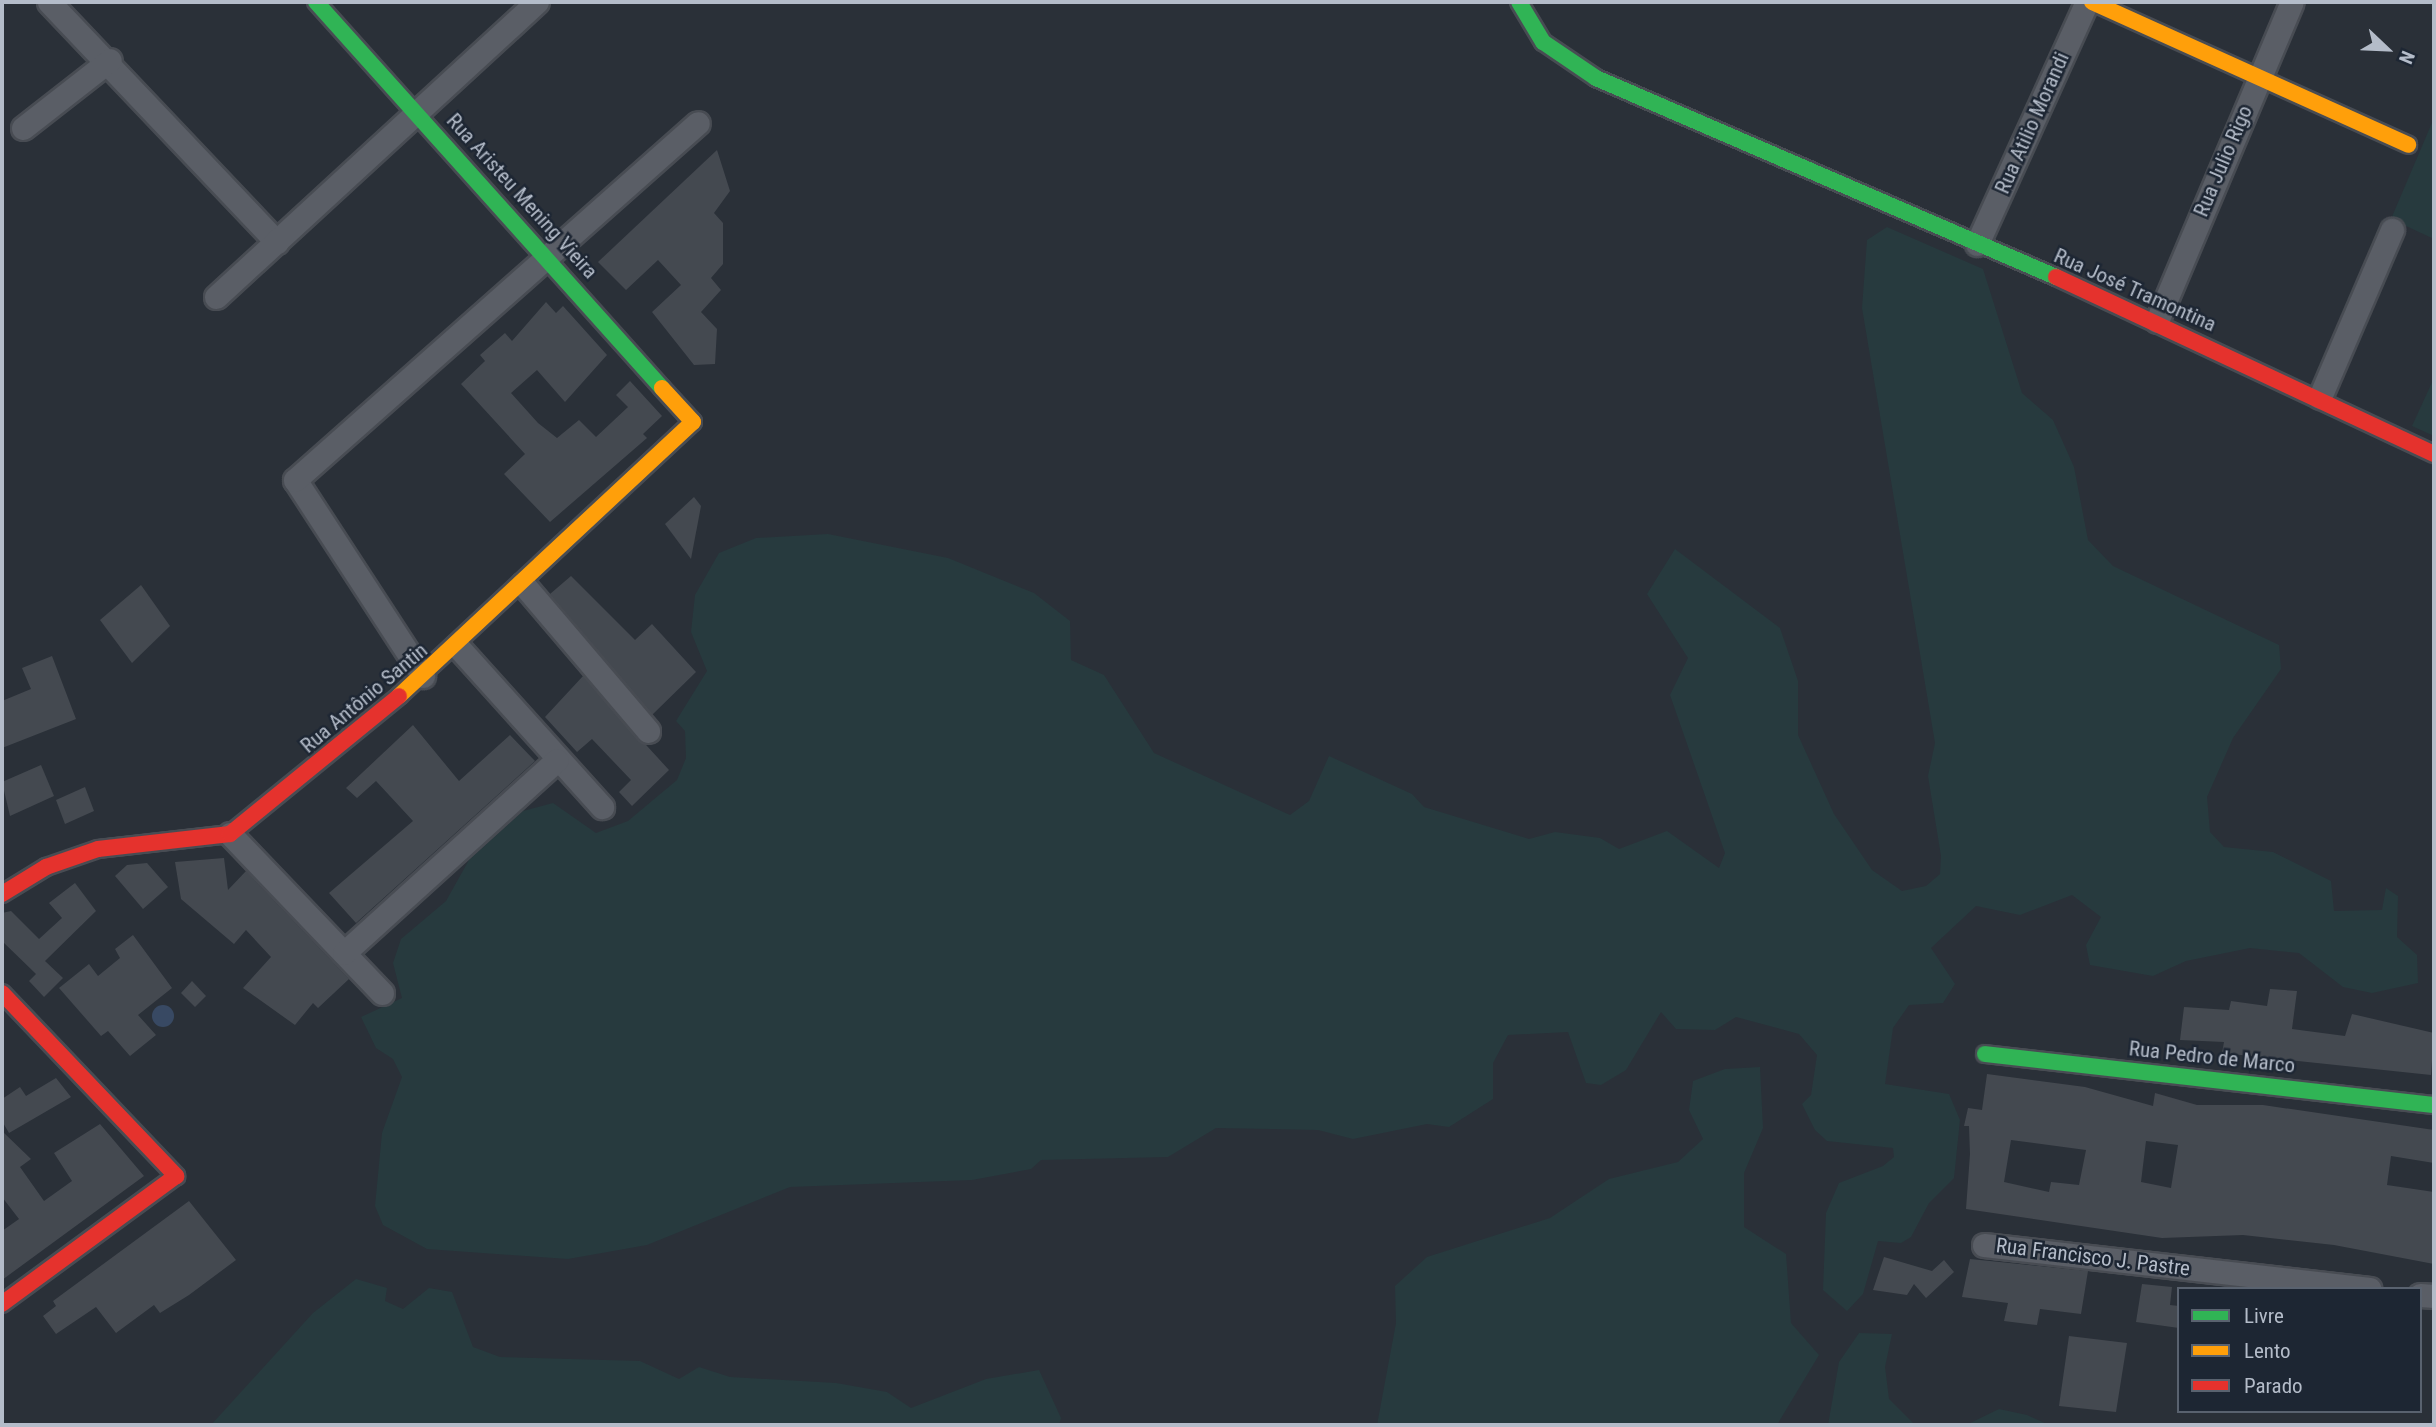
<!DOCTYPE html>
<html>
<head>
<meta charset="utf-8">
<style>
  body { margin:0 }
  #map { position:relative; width:2436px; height:1427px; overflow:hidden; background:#2a3038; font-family:"Roboto Condensed",sans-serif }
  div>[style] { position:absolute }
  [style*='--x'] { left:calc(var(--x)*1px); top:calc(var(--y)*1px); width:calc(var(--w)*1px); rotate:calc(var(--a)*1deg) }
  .green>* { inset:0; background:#273a3e }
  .water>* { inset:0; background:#384963 }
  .round { border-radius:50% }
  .building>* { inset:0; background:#444950 }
  .roads { filter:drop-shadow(2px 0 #484c53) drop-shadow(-2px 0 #484c53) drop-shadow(0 2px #484c53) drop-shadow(0 -2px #484c53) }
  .street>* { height:23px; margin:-11.5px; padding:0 11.5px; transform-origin:11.5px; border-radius:11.5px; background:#5a5e66 }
  .fast>* { height:16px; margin:-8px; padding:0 8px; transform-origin:8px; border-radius:8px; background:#30b455 }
  .slow>* { height:16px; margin:-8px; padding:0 8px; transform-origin:8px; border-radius:8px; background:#ff9f0a }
  .jam>* { height:16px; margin:-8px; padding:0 8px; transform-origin:8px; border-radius:8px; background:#e5322d }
  span { translate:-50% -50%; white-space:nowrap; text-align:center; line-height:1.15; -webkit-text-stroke:5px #1d2633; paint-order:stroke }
  .street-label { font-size:21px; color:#b4bcc9 }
  .frame { position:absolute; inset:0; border:4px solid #b4bcc9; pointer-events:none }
  .legend { position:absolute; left:2177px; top:1287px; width:245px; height:126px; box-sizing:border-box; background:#1d2633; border:2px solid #59626f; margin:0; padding:9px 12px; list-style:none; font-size:21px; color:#b4bcc9 }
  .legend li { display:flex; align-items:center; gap:14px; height:35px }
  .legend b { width:35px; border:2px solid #59626f }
  .north { position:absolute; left:2352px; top:14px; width:70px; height:70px; -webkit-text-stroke:5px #1d2633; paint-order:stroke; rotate:113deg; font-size:19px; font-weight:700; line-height:28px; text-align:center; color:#b4bcc9 }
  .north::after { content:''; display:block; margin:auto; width:24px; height:32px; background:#b4bcc9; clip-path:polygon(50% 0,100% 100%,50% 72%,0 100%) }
</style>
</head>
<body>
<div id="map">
  <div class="green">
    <div style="clip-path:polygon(2434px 118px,2434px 239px,2391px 219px)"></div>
    <div style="clip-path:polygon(1887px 227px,1983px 269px,2022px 393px,2053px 420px,2074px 467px,2088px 540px,2113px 566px,2279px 645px,2281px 669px,2233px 738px,2207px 797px,2210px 832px,2224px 847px,2273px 852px,2331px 881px,2334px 911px,2382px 910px,2386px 888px,2398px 896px,2397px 937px,2417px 955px,2418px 983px,2372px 993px,2343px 987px,2299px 953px,2250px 948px,2186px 961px,2153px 976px,2090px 965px,2086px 945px,2101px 917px,2072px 895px,2020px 915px,1976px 906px,1931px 948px,1955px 984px,1943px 1003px,1909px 1005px,1893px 1028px,1885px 1084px,1949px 1094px,1960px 1120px,1954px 1178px,1929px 1203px,1911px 1237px,1901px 1243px,1878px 1241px,1863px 1294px,1847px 1311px,1823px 1290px,1826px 1213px,1839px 1183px,1883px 1166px,1894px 1157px,1893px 1148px,1827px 1141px,1815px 1130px,1802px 1104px,1811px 1095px,1817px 1055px,1799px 1034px,1736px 1017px,1715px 1030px,1676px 1029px,1661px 1012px,1626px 1070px,1601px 1085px,1586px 1083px,1568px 1032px,1508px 1035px,1493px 1063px,1493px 1099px,1449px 1127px,1427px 1124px,1353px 1139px,1318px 1130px,1216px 1128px,1168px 1157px,1041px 1160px,1031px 1169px,972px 1180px,790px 1187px,647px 1245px,568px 1259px,427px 1249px,383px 1225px,375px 1206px,382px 1133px,402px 1077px,393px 1059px,376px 1048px,361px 1017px,402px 998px,393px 963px,401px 939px,446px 901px,469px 860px,523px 811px,553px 803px,596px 833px,628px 821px,677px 780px,686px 758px,685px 731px,676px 721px,707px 671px,691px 632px,695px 595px,719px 553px,756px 538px,828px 534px,948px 558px,1034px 593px,1070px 621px,1071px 660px,1104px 675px,1154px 753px,1290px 815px,1309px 801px,1329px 756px,1412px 794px,1424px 807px,1529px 839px,1555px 832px,1600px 838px,1619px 849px,1667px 831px,1719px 868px,1725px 853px,1670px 695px,1688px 658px,1647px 594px,1675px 549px,1780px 628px,1798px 681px,1798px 735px,1834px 814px,1872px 870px,1902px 891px,1926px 886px,1940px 874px,1941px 856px,1928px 776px,1935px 743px,1862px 308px,1867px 240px)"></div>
    <div style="clip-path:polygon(2434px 378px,2434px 436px,2412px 426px)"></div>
    <div style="clip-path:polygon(1760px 1067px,1763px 1128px,1744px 1173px,1744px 1227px,1786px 1254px,1791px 1323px,1819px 1355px,1777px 1425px,1377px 1425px,1396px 1323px,1395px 1286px,1427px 1257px,1550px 1218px,1609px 1179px,1678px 1162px,1703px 1139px,1689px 1110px,1693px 1081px,1725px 1069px)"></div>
    <div style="clip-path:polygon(356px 1279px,387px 1288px,385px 1301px,403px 1309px,429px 1288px,452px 1292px,473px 1347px,500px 1357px,640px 1361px,679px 1379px,699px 1367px,730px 1377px,836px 1383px,887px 1392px,911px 1408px,986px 1379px,1039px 1370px,1061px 1418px,1059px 1425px,211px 1425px,313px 1313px)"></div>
    <div style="clip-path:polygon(1859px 1333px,1892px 1334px,1885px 1367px,1889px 1399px,1915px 1425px,1828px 1425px,1839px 1362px)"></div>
    <div style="clip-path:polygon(1999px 1409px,2027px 1415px,2049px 1425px,1966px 1425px)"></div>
  </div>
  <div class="water">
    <div class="round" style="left:152px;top:1005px;width:22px;height:22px"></div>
  </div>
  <div class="building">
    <div style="clip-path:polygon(717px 150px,730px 191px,714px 213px,723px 223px,723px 264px,711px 278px,721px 290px,701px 312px,717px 329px,715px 364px,694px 365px,652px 312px,681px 285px,658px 260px,626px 290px,598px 262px)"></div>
    <div style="clip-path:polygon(546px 302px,556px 313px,563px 306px,607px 355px,565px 402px,537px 370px,511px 393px,538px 423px,557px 438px,579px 420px,596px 437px,628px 407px,616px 395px,630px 381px,662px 416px,643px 434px,647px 438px,550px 522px,504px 474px,525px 454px,461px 384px,485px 361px,480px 355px,505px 333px,512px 341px)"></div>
    <div style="clip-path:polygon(694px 497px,701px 506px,691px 559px,665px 524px)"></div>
    <div style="clip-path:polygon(571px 576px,635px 640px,652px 624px,696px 672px,652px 715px,550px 594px)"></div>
    <div style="clip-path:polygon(141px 585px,170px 626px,132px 663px,100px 620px)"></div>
    <div style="clip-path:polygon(52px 656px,76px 719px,2px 748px,2px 701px,31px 689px,22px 668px)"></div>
    <div style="clip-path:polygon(583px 676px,669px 770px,632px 806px,619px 792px,631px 780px,592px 739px,577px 752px,545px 717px)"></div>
    <div style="clip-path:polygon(413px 725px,459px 781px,510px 735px,535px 761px,356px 923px,329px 893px,413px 821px,376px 781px,357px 798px,346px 788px)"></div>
    <div style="clip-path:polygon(41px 765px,54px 796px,10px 816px,2px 782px)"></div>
    <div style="clip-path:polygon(85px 787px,94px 811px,65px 824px,56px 800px)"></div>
    <div style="clip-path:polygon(224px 858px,228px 890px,246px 871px,349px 979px,318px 1008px,313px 1003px,295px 1025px,243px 988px,271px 957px,246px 930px,234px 944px,181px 899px,175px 862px)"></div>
    <div style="clip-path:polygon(147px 863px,168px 887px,143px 909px,115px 876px,127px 865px)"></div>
    <div style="clip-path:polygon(75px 883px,96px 911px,45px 961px,63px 978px,44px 997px,29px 981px,36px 974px,2px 941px,2px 913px,11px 911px,39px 939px,62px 918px,49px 903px)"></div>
    <div style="clip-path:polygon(133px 935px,172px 988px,138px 1015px,156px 1035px,130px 1056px,108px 1031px,101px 1036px,59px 988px,89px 964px,98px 976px,120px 958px,115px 949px)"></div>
    <div style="clip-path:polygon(192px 981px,206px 996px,195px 1007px,181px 993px)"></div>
    <div style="clip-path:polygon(2270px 989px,2297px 991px,2292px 1029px,2345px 1036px,2352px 1014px,2434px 1033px,2431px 1075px,2222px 1053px,2224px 1042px,2180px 1040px,2184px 1007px,2229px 1010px,2231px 1001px,2267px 1006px)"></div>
    <div style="clip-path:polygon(evenodd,1987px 1074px,2085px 1087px,2153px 1106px,2155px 1093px,2197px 1105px,2263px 1105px,2434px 1130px,2434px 1163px,2391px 1156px,2387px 1185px,2434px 1192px,2434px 1264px,2334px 1245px,2243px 1235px,2162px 1238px,1966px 1209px,1970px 1154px,1969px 1126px,1964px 1126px,1968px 1108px,1982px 1110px,1987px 1074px,2011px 1140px,2086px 1150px,2079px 1185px,2051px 1182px,2049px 1192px,2004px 1182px,2011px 1140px,1987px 1074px,2146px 1141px,2178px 1145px,2171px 1188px,2141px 1182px,2146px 1141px)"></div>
    <div style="clip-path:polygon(56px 1078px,71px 1097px,9px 1133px,2px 1121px,2px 1099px,20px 1087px,26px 1096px)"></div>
    <div style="clip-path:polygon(100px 1124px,144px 1176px,2px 1280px,2px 1231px,19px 1219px,2px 1197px,2px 1131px,31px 1159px,20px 1167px,44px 1201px,72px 1181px,54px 1153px)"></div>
    <div style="clip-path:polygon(189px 1201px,236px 1260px,189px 1295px,160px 1313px,154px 1305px,116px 1333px,96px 1307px,56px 1334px,43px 1316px,56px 1306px,53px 1301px)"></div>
    <div style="clip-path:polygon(1884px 1257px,1932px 1271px,1944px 1260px,1954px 1272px,1926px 1298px,1914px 1284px,1907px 1295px,1873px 1290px)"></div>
    <div style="clip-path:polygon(1970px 1259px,2088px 1271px,2081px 1314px,2040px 1309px,2037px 1325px,2004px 1321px,2008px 1303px,1962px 1297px)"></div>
    <div style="clip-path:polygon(2142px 1284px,2172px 1287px,2170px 1305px,2179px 1306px,2179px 1328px,2136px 1322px)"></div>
    <div style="clip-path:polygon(2069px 1336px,2127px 1343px,2116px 1412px,2059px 1406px)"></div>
  </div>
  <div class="roads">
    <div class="street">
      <div style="--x:49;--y:2;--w:331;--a:46.5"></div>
      <div style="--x:23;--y:128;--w:110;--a:-38"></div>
      <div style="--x:1977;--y:244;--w:266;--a:-65.6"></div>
      <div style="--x:216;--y:297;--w:436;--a:-42.6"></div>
      <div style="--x:2157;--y:321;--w:346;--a:-67.1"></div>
      <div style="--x:2320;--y:397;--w:182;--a:-66.7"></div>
      <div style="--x:523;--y:584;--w:193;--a:49.6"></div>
      <div style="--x:457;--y:646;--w:217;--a:48"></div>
      <div style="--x:423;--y:676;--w:234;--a:-123.1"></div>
      <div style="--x:295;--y:480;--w:538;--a:-41.54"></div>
      <div style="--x:230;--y:834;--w:220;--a:46.3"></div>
      <div style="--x:344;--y:953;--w:287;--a:-42.2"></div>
      <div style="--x:1984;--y:1245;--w:388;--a:6.5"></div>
      <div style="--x:2420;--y:1295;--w:14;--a:4"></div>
    </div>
    <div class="fast">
      <div style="--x:316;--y:2;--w:518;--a:48.13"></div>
      <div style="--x:1519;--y:2;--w:47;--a:59"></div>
      <div style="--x:1543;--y:42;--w:64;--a:34.2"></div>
      <div style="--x:1596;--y:78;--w:501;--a:23.39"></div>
      <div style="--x:1985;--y:1054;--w:452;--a:6.5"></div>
    </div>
    <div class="slow">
      <div style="--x:2092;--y:2;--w:347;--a:24.3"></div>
      <div style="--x:399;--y:696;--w:402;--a:-43"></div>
      <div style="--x:693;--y:422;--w:46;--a:-132.4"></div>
    </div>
    <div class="jam">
      <div style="--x:2056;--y:277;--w:417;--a:25.1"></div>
      <div style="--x:2;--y:894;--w:52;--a:-31.5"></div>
      <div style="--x:46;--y:867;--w:55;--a:-19.1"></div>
      <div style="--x:98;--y:849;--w:133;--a:-6.5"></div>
      <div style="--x:230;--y:834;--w:218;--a:-39.2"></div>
      <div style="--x:2;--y:993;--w:253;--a:46.4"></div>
      <div style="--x:176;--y:1176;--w:216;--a:143.7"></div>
    </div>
  </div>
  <div class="street-label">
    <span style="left:2032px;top:123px;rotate:-66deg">Rua Atilio Morandi</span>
    <span style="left:2223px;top:161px;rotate:-67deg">Rua Julio Rigo</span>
    <span style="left:522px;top:196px;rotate:48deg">Rua Aristeu Mening Vieira</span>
    <span style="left:2135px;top:290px;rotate:24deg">Rua José Tramontina</span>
    <span style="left:364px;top:698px;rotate:-40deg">Rua Antônio Santin</span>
    <span style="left:2212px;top:1057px;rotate:6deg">Rua Pedro de Marco</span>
    <span style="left:2093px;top:1257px;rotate:7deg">Rua Francisco J. Pastre</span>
  </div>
  <div class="frame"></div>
  <ul class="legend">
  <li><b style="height:9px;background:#30b455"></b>Livre</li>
  <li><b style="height:9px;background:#ff9f0a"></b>Lento</li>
  <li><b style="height:9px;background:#e5322d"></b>Parado</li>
  </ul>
  <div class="north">N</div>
</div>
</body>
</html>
